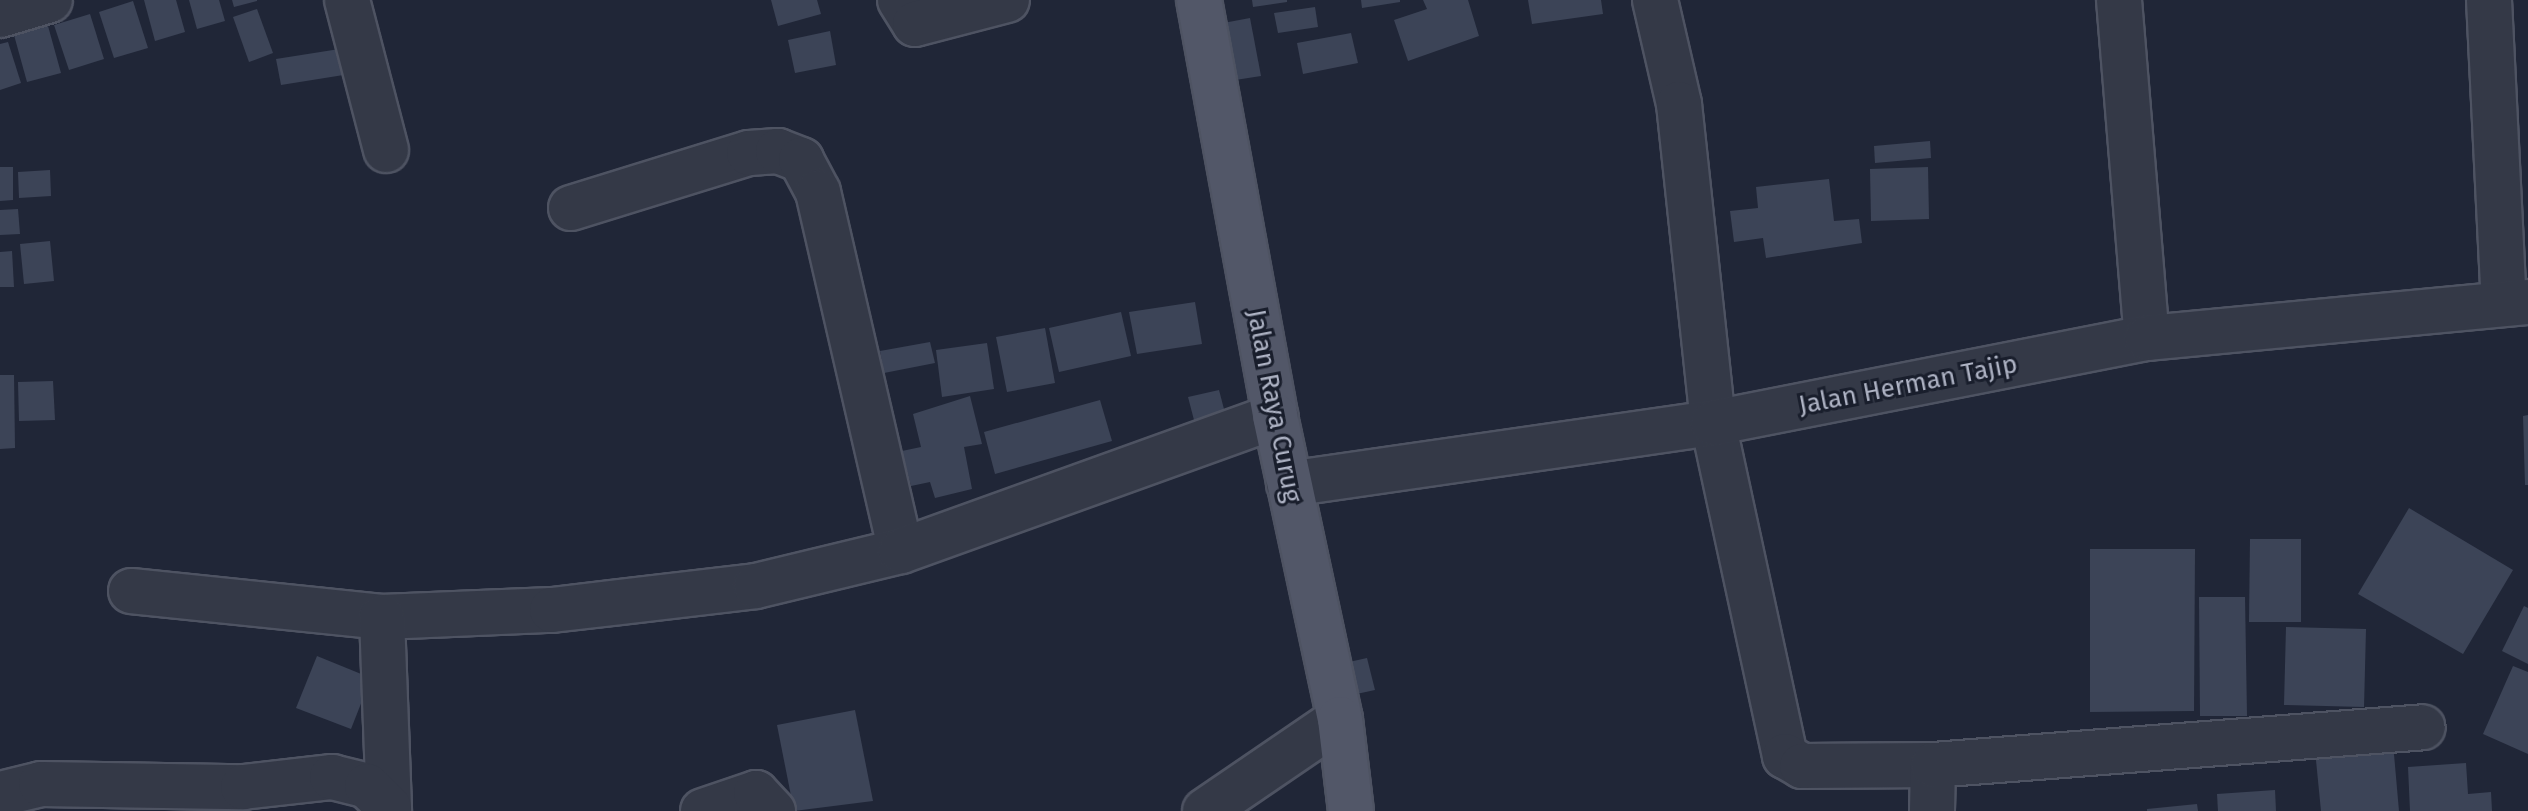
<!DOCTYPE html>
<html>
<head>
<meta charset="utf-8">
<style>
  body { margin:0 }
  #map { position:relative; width:2528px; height:811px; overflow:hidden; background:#202637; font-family:"Fira Sans",sans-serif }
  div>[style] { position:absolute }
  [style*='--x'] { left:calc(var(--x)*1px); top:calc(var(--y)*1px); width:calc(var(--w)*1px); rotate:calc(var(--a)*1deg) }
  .building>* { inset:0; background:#3c4457 }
  .roads { filter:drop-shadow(2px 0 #4e5362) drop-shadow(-2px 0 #4e5362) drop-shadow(0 2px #4e5362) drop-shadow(0 -2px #4e5362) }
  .minor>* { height:44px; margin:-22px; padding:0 22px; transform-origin:22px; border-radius:22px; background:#343947 }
  .major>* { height:44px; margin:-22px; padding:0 22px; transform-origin:22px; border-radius:22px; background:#525768 }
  span { translate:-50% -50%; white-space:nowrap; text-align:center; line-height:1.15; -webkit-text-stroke:6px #191e2c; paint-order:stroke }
  .street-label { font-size:26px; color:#aeb3c4 }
</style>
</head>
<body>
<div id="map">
  <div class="building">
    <div style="clip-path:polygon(144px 0,176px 0,185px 32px,155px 41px)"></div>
    <div style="clip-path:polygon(189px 0,219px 0,225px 21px,197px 29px)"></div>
    <div style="clip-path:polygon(232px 0,257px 0,257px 1px,234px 7px)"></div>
    <div style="clip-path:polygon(771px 0,817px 0,821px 14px,778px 26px)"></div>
    <div style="clip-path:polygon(1252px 0,1287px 0,1287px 2px,1253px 7px)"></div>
    <div style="clip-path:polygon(1361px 0,1400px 0,1400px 2px,1362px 8px)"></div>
    <div style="clip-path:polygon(1423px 0,1468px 0,1479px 36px,1408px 61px,1394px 20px,1427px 9px)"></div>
    <div style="clip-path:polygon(1528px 0,1601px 0,1603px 14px,1532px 24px)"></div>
    <div style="clip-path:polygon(133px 1px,148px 48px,114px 58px,99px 12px)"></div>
    <div style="clip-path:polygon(1315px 7px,1318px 27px,1278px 33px,1274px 13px)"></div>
    <div style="clip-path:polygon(257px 9px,273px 53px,249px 62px,233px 17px)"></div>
    <div style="clip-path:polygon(90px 14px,104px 59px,69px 70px,54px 25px)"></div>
    <div style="clip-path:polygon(1250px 18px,1261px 76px,1229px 81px,1218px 24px)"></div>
    <div style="clip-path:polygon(48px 26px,61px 73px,27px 82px,14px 35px)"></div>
    <div style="clip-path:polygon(830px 31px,836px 65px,795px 73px,788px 40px)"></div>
    <div style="clip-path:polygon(1351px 33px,1358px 63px,1303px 74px,1297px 43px)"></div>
    <div style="clip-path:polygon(8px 42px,21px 83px,0 90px,0 44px)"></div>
    <div style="clip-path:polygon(352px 47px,356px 73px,281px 85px,276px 59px)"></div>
    <div style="clip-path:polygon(1930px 141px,1931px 158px,1875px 163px,1874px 146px)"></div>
    <div style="clip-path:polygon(0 167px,13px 167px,13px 200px,0 201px)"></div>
    <div style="clip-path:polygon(1928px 167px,1929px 219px,1871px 221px,1870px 169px)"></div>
    <div style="clip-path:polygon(50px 170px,51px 196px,19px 198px,18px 172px)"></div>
    <div style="clip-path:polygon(1829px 179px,1834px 221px,1859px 219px,1862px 243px,1766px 258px,1763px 238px,1734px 242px,1730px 211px,1758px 208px,1756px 187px)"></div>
    <div style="clip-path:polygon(18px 209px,20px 234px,0 235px,0 210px)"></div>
    <div style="clip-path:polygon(50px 241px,54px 281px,24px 284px,20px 244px)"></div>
    <div style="clip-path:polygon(12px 251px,14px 287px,0 287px,0 252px)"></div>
    <div style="clip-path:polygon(1195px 302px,1202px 344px,1137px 354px,1129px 312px)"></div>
    <div style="clip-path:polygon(1121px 312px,1131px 356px,1059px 372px,1049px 328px)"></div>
    <div style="clip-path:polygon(1045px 328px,1055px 383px,1007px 392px,996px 337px)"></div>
    <div style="clip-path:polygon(930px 342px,935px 363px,884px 373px,880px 351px)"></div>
    <div style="clip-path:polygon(987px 343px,994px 389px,942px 397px,936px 350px)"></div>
    <div style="clip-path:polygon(0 375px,14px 375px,15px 448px,0 449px)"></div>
    <div style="clip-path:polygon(53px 381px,55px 420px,19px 421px,18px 382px)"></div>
    <div style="clip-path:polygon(1219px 390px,1225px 413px,1194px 420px,1188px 397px)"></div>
    <div style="clip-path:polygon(970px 396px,982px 444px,964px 447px,972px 489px,935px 498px,930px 482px,911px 486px,902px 451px,921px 447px,913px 414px)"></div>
    <div style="clip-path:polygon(1100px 400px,1112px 441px,995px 474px,984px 432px)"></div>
    <div style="clip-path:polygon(2528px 415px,2528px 485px,2525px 485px,2523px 416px)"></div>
    <div style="clip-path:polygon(2409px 508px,2513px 570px,2463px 654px,2358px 594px)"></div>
    <div style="clip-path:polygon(2250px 539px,2301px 539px,2301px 622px,2249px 622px)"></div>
    <div style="clip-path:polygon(2090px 549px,2195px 549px,2194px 711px,2090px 712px)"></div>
    <div style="clip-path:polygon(2199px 597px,2245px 597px,2247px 716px,2200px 716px)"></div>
    <div style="clip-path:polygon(2524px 606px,2528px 608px,2528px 664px,2502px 651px)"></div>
    <div style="clip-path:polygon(2286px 627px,2366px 629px,2364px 707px,2284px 705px)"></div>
    <div style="clip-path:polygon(317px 656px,371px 678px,351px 729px,296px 708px)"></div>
    <div style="clip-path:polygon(1367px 658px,1375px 690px,1338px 698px,1331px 666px)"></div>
    <div style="clip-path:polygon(2513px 666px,2528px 672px,2528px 754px,2483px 734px)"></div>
    <div style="clip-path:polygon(855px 710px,873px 801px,794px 811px,777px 725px)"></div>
    <div style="clip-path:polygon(2393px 743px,2399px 811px,2321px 811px,2315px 750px)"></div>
    <div style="clip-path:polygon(2466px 763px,2468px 794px,2491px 792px,2492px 811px,2410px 811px,2408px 767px)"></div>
    <div style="clip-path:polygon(2275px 790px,2276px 811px,2218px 811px,2217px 794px)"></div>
    <div style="clip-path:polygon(2197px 804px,2198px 811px,2147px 811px,2147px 809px)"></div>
  </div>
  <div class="roads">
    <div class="minor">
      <div style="--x:347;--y:0;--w:155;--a:75.4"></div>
      <div style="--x:900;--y:0;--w:28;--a:58"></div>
      <div style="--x:915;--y:24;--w:95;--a:-14.6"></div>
      <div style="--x:1655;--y:0;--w:107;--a:77"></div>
      <div style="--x:1679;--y:104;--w:321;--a:83.9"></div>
      <div style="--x:1713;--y:423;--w:341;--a:77.8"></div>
      <div style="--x:1785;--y:756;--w:20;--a:30"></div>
      <div style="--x:1802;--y:766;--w:131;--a:-0.4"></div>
      <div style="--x:2119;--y:0;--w:339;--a:85.3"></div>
      <div style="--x:2489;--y:0;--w:303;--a:87.2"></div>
      <div style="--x:0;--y:15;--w:52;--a:-16.7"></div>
      <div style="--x:571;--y:208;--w:186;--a:-17.2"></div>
      <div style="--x:749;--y:153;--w:29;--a:-4"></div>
      <div style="--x:778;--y:151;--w:25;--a:21"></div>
      <div style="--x:801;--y:160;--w:36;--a:62"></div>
      <div style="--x:818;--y:192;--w:368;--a:77"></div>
      <div style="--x:1289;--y:484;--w:428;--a:-8.2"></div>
      <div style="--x:1713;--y:423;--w:442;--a:-11.1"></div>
      <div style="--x:2147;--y:338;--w:383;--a:-5.4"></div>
      <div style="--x:131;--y:591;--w:252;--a:5.9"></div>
      <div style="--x:382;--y:617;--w:170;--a:-2.4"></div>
      <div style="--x:552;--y:610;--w:205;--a:-6.7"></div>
      <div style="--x:756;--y:586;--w:149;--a:-13.6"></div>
      <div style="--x:901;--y:551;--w:398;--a:-19.8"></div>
      <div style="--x:382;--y:617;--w:194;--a:87.9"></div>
      <div style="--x:0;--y:794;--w:42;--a:-13.7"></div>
      <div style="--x:41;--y:784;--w:202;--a:0.9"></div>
      <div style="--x:243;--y:787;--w:90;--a:-6.4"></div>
      <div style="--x:332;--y:777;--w:36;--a:14"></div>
      <div style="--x:367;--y:786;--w:30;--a:44"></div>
      <div style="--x:703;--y:811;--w:56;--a:-18.8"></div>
      <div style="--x:756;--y:793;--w:25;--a:47"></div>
      <div style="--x:1205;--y:811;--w:163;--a:-34.3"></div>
      <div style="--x:1932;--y:811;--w:46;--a:-88.8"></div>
      <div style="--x:1933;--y:765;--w:491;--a:-4.4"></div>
    </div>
    <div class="major">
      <div style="--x:1199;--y:0;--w:423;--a:79.6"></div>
      <div style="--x:1275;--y:416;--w:310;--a:77.9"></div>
      <div style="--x:1340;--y:719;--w:93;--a:83.2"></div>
    </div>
  </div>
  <div class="street-label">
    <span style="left:1908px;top:385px;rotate:-11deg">Jalan Herman Tajip</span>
    <span style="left:1274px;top:406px;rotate:79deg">Jalan Raya Curug</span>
  </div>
</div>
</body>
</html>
